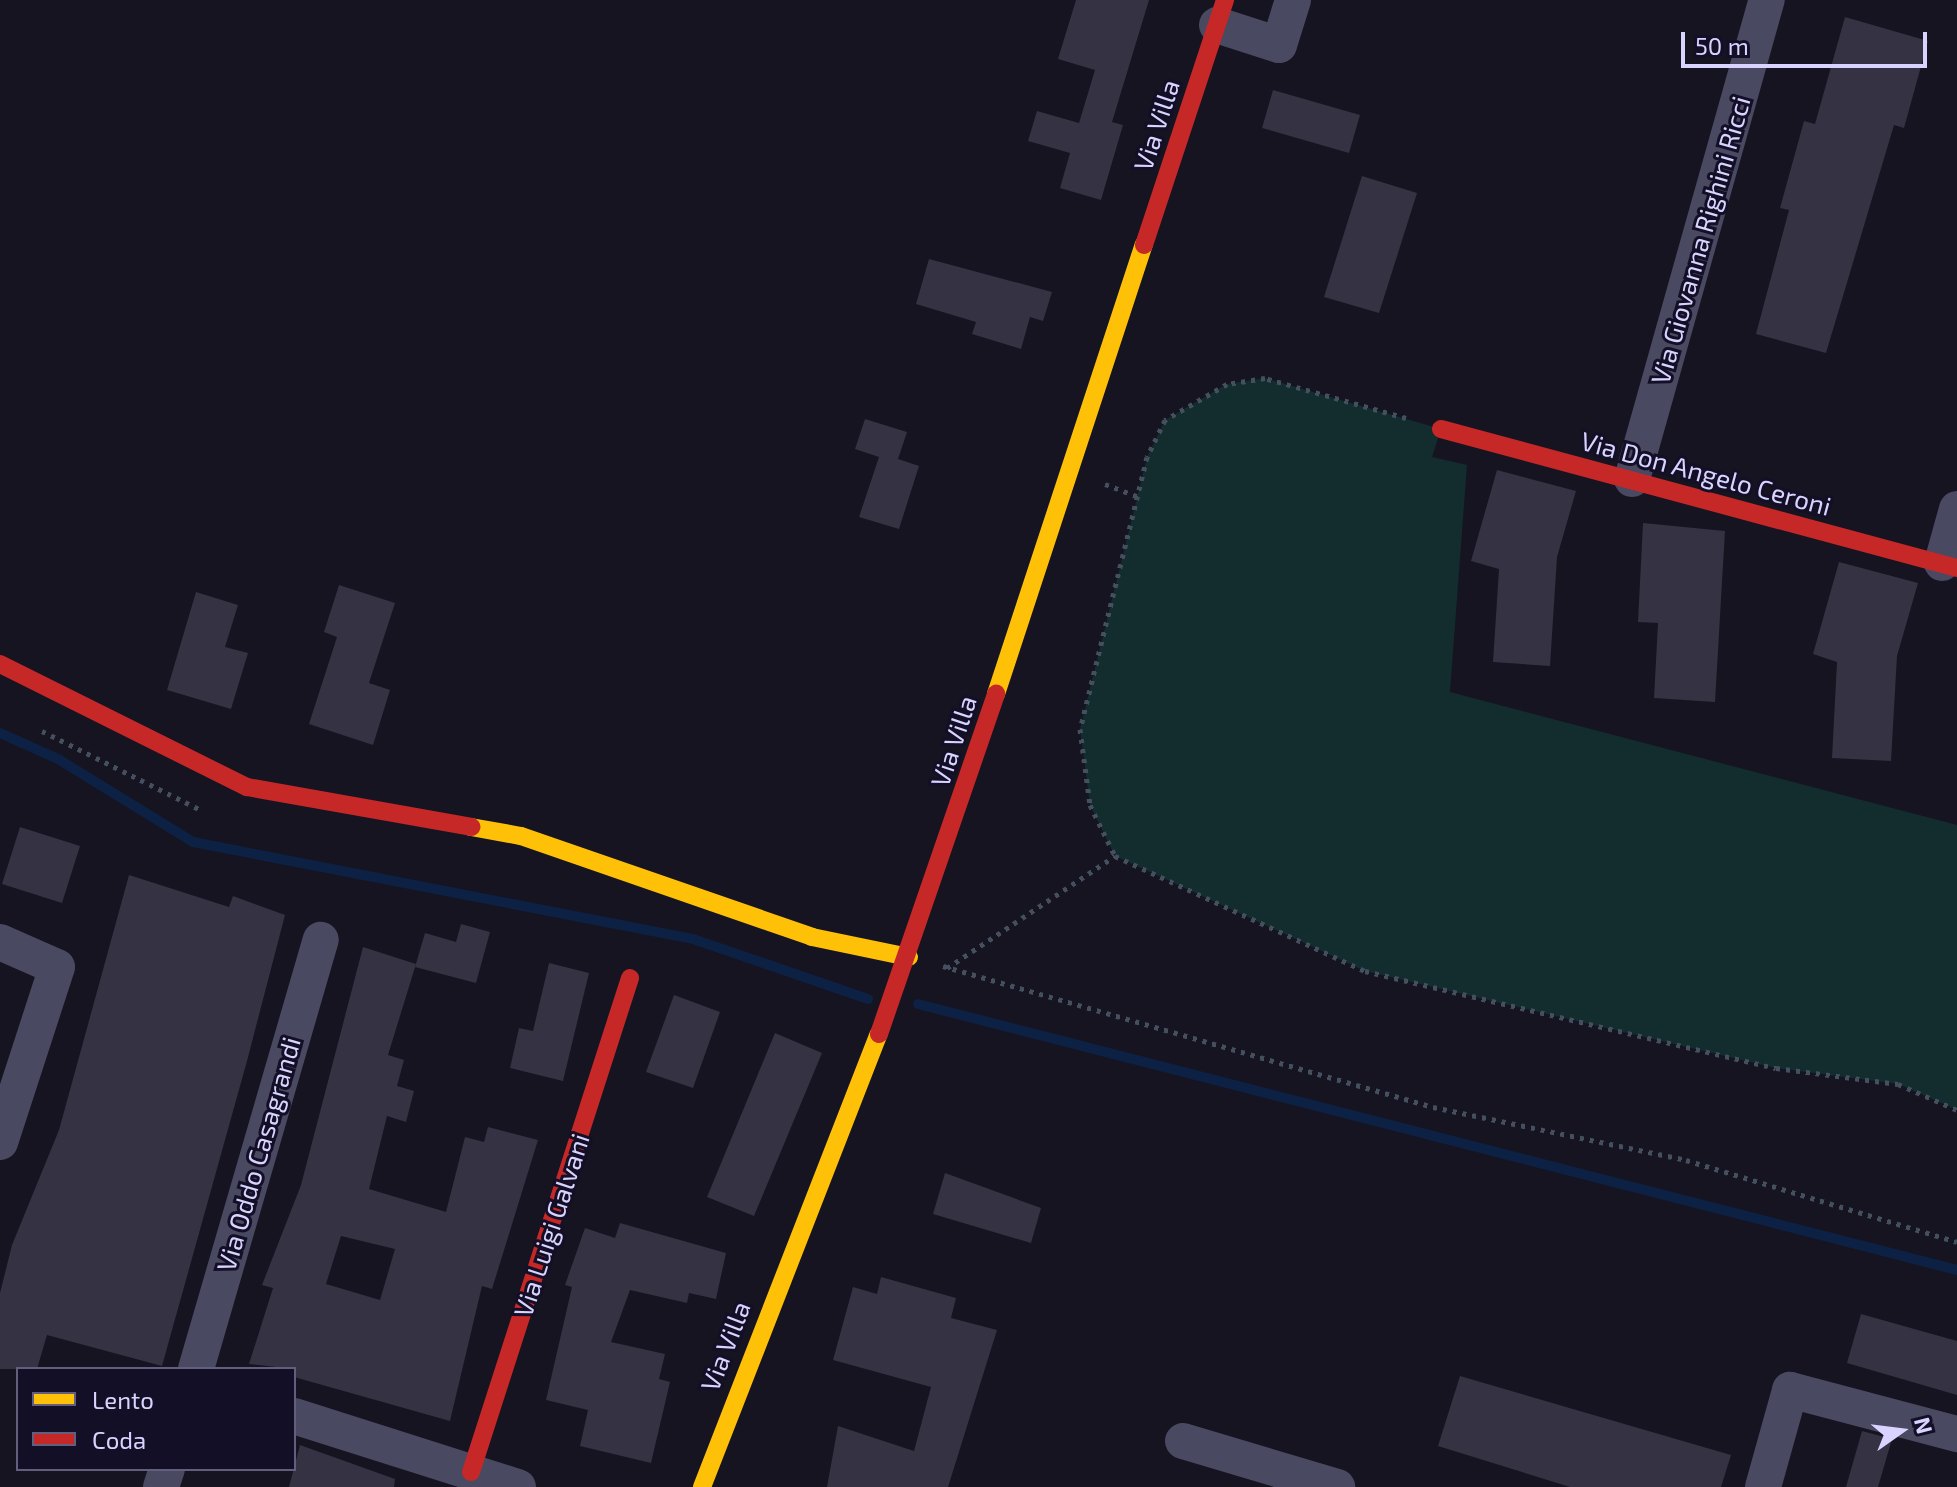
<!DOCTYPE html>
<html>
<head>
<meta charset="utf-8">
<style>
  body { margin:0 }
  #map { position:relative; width:1957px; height:1487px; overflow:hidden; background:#161421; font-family:"Exo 2",sans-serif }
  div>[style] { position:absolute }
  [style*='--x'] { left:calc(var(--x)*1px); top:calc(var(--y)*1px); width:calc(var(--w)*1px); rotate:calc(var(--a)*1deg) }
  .green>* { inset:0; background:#132c2d }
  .stream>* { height:10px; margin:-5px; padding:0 5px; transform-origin:5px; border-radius:5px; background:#0d2144 }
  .building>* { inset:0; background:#343243 }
  .path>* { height:5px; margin-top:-2.5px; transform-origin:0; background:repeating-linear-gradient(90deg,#44505f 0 4px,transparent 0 10px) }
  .street>* { height:36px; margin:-18px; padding:0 18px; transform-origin:18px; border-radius:18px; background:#4a4962 }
  .slow>* { height:18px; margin:-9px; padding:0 9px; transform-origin:9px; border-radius:9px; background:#ffc107 }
  .jam>* { height:18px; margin:-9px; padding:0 9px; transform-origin:9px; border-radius:9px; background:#c62828 }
  span { translate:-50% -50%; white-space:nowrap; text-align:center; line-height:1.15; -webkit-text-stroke:6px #130f26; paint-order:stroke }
  .street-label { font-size:26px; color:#d9d4ff }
  .legend { position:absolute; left:16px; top:1367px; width:280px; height:104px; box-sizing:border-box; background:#130f26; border:2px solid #625e7d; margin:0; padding:10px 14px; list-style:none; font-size:24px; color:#d9d4ff }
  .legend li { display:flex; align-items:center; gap:16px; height:40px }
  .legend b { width:40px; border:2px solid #625e7d }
  .north { position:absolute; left:1861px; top:1391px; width:80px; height:80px; -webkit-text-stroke:6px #130f26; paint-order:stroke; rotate:76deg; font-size:22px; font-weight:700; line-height:32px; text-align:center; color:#d9d4ff }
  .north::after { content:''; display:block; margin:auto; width:28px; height:36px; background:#d9d4ff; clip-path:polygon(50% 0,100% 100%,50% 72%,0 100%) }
  .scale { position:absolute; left:1681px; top:32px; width:246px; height:36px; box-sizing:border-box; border:4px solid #d9d4ff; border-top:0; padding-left:10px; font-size:24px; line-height:28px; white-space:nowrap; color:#d9d4ff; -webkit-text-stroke:6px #130f26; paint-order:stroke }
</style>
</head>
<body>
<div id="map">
  <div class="green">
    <div style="clip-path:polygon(1265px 378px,1441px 429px,1432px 457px,1467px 465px,1450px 692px,1957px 825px,1957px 1110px,1898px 1084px,1776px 1068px,1365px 971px,1115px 856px,1090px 805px,1080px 729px,1147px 457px,1165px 420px,1227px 384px)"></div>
  </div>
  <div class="stream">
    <div style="--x:0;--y:733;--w:64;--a:24.1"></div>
    <div style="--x:58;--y:759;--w:158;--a:31.6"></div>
    <div style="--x:193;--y:842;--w:509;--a:10.98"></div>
    <div style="--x:693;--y:939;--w:185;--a:18.9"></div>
    <div style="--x:918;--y:1004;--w:1073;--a:14.36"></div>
  </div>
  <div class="building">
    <div style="clip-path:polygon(1076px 0,1149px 0,1112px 122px,1123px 125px,1101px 200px,1060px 188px,1070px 153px,1028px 141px,1037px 111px,1079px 123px,1095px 70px,1058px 59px)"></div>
    <div style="clip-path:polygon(1845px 17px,1928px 41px,1904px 128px,1894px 125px,1826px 353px,1756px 334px,1789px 210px,1780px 208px,1804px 121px,1815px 124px)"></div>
    <div style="clip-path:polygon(1273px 90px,1360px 115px,1349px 153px,1262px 128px)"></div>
    <div style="clip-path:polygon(1362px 176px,1417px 193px,1379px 313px,1324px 297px)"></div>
    <div style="clip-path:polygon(929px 259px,1052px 292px,1043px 321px,1030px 317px,1021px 349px,972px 334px,976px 322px,916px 304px)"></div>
    <div style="clip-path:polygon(865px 419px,907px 432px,898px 459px,919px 466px,899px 529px,859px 517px,879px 457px,855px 449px)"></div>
    <div style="clip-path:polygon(1497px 470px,1576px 491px,1557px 557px,1550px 666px,1493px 662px,1499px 569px,1471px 561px)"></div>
    <div style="clip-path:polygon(1643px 523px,1725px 531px,1715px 702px,1654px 698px,1658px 623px,1638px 622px)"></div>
    <div style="clip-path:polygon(1839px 562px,1918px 583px,1897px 656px,1891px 761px,1832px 758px,1837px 662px,1813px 654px)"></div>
    <div style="clip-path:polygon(339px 585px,395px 603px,369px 683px,390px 690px,373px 745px,309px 724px,337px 637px,324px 632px)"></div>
    <div style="clip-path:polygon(196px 592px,238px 605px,225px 647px,248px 653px,231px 709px,167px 690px)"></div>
    <div style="clip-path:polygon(20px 827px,80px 846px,62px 903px,2px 884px)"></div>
    <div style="clip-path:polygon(129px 875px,229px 907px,233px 896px,285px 915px,247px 1061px,162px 1366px,47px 1335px,37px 1369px,0 1369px,0 1293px,12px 1245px,59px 1130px)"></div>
    <div style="clip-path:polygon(461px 924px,490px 932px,476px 983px,415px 967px,425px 933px,456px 942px)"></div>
    <div style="clip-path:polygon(evenodd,363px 947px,416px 964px,388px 1055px,404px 1060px,397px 1086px,414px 1091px,406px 1122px,387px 1116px,369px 1189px,446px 1212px,465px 1137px,484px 1142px,488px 1127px,538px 1140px,492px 1289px,482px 1286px,450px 1421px,294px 1377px,294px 1369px,249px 1364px,273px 1288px,262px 1285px,301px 1185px,363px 947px,341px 1236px,395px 1249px,380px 1300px,326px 1284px,341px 1236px)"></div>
    <div style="clip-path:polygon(549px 963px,589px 973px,563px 1081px,510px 1068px,519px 1028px,533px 1031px)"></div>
    <div style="clip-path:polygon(674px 995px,720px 1012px,693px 1088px,646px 1072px)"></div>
    <div style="clip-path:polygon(775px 1033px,822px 1053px,754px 1216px,707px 1197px)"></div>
    <div style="clip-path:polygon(945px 1173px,1041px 1208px,1031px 1243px,933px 1214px)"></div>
    <div style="clip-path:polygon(620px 1223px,726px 1253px,716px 1299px,689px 1293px,687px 1303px,630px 1290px,611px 1342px,665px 1354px,659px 1379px,670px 1382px,651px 1463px,580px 1446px,588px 1410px,546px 1400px,572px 1287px,565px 1285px,585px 1228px,615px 1238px)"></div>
    <div style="clip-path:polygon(881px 1277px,956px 1298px,951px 1318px,997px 1330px,948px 1487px,827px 1487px,838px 1426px,914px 1451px,931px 1387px,833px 1360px,853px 1287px,877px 1294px)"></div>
    <div style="clip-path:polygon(1861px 1314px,1957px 1341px,1957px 1395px,1847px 1363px)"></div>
    <div style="clip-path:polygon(1460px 1376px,1731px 1455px,1721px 1487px,1570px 1487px,1438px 1446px)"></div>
    <div style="clip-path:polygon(1862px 1431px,1892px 1439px,1878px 1487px,1846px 1487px)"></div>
    <div style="clip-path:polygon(300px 1445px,395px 1479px,394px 1487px,289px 1487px)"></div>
  </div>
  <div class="path">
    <div style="--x:1406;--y:418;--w:147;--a:-164.2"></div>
    <div style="--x:1265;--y:378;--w:38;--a:171"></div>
    <div style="--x:1227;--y:384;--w:72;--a:149.9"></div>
    <div style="--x:1165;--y:420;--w:41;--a:115.9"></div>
    <div style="--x:1147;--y:457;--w:280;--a:103.8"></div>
    <div style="--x:1080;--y:729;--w:77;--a:82.5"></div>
    <div style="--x:1090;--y:805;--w:57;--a:63.9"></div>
    <div style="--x:1115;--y:856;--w:275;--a:24.7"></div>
    <div style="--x:1365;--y:971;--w:422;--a:13.3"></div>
    <div style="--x:1776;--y:1068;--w:123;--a:7.5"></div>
    <div style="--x:1898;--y:1084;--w:64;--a:23.8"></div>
    <div style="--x:1105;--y:484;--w:34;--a:21"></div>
    <div style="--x:42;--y:731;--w:178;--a:26.4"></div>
    <div style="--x:943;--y:966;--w:510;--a:16.05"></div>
    <div style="--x:1433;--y:1107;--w:258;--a:11.8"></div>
    <div style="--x:1686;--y:1160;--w:283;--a:16.8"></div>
    <div style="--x:947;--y:968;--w:202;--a:-33.7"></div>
  </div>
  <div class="street">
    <div style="--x:1217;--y:25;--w:65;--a:17.9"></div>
    <div style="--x:1279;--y:45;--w:47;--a:-72.7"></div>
    <div style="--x:1632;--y:479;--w:498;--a:-74.3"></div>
    <div style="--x:1942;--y:563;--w:56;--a:-74.5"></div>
    <div style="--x:0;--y:942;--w:62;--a:23.7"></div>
    <div style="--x:57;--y:967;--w:184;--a:108"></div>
    <div style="--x:196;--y:1369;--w:447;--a:-73.8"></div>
    <div style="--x:294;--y:1416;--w:235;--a:17.6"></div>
    <div style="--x:1183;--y:1441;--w:161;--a:16.6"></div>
    <div style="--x:161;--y:1487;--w:19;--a:-72"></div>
    <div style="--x:1763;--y:1487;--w:101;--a:-74.4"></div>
    <div style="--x:1790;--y:1390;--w:173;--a:14.8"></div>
  </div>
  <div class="slow">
    <div style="--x:996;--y:694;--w:473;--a:-71.8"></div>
    <div style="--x:471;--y:827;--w:51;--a:10.2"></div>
    <div style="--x:521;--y:836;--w:308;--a:19.1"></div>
    <div style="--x:812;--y:937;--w:99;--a:11.7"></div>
    <div style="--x:702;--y:1487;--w:486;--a:-68.7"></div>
  </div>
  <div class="jam">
    <div style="--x:1144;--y:245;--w:258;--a:-71.7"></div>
    <div style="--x:1441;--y:429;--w:534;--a:15.08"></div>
    <div style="--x:0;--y:664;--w:276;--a:26.5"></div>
    <div style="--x:247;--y:787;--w:228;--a:10.1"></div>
    <div style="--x:879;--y:1034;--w:360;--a:-71"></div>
    <div style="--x:471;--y:1472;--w:519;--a:-72.16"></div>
  </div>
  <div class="street-label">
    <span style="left:1156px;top:125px;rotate:-72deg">Via Villa</span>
    <span style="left:1700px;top:240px;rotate:-74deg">Via Giovanna Righini Ricci</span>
    <span style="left:1706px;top:473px;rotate:15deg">Via Don Angelo Ceroni</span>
    <span style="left:953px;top:741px;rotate:-72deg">Via Villa</span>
    <span style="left:258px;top:1154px;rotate:-74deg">Via Oddo Casagrandi</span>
    <span style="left:551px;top:1225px;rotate:-72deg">Via Luigi Galvani</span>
    <span style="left:725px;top:1346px;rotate:-69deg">Via Villa</span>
  </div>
  <ul class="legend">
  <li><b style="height:10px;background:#ffc107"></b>Lento</li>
  <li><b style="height:10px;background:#c62828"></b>Coda</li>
  </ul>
  <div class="north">N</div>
  <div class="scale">50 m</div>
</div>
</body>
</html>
